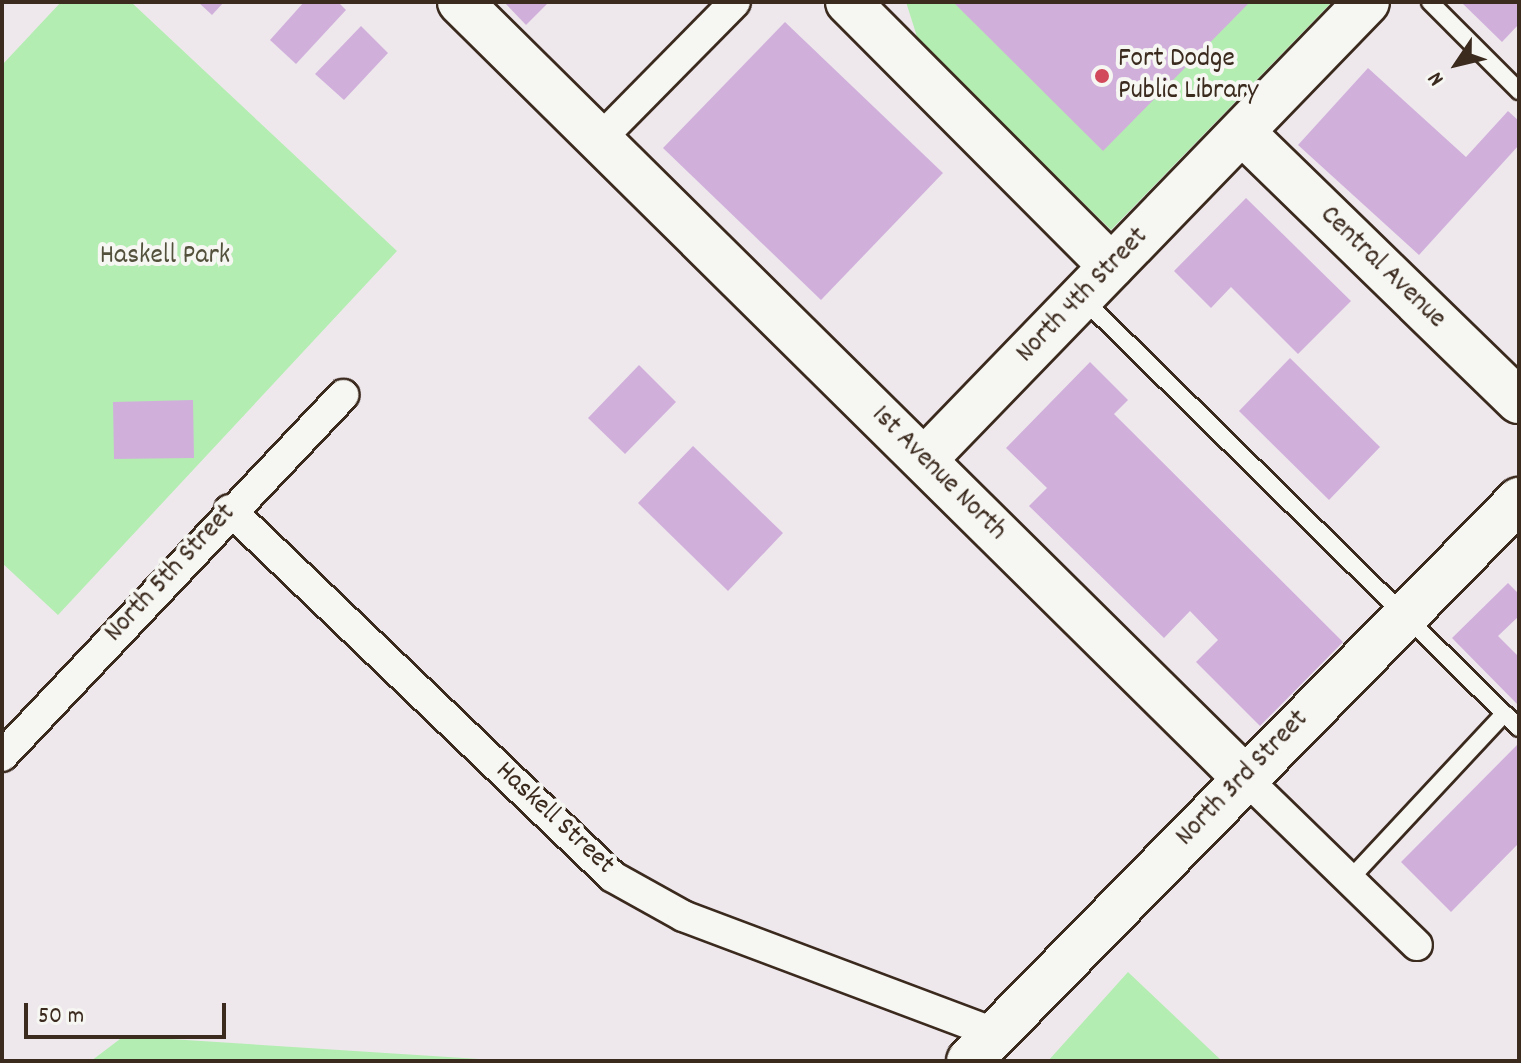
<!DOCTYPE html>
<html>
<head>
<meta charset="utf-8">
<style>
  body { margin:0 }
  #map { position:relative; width:1521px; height:1063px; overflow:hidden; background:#eee8ed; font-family:Dekko,sans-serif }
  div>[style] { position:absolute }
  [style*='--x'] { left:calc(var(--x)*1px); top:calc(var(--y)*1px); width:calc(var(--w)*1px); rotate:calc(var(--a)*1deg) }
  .green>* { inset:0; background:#b4edb1 }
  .building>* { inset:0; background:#d0b0db }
  .roads { filter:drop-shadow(2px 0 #3b2a1e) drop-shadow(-2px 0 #3b2a1e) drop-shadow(0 2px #3b2a1e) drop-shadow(0 -2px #3b2a1e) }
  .lane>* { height:16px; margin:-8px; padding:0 8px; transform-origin:8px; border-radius:8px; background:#f6f6f2 }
  .street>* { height:30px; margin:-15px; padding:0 15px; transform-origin:15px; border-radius:15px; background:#f6f6f2 }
  .secondary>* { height:44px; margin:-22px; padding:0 22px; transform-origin:22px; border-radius:22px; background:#f6f6f2 }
  .dots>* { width:22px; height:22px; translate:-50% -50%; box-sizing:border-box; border:4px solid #f6f6f2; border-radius:50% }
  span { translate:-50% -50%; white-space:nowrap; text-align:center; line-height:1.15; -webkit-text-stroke:8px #f6f6f2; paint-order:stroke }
  .poi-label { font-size:28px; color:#3b2a1e }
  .left { translate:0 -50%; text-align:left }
  .park-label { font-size:28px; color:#53513b }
  .street-label { font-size:28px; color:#3b2a1e }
  .frame { position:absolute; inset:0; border:4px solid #3b2a1e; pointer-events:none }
  .north { position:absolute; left:1417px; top:24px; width:80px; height:80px; -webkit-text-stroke:6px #f6f6f2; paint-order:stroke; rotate:235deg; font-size:22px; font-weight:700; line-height:32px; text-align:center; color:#3b2a1e }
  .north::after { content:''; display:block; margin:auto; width:28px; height:36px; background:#3b2a1e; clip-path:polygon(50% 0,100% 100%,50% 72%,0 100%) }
  .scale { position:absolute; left:24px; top:1003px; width:202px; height:36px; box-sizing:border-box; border:4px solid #3b2a1e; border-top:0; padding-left:10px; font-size:24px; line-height:28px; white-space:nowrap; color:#3b2a1e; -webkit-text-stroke:6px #f6f6f2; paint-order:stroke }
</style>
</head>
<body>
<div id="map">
  <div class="green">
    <div style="clip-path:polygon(61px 2px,131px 2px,397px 251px,58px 615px,2px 563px,2px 65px)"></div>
    <div style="clip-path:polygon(906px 2px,1332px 2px,1111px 230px,919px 43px)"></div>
    <div style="clip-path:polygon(1128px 972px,1222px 1061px,1048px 1061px)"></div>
    <div style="clip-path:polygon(124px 1036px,479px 1059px,484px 1061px,91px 1061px)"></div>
  </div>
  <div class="building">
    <div style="clip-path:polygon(198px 2px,224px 2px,212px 15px)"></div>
    <div style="clip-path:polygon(304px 2px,338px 2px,346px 10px,296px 64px,270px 40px)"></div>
    <div style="clip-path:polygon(504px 2px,549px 2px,526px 25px)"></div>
    <div style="clip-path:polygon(953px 2px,1250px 2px,1103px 151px)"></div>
    <div style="clip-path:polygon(1461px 2px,1519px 2px,1519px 24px,1502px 42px)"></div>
    <div style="clip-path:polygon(785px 22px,943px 173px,821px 300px,663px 148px)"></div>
    <div style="clip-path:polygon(361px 26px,388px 53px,344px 100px,315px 74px)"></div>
    <div style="clip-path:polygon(1368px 68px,1466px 157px,1508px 111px,1519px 121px,1519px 145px,1419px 255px,1298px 145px)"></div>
    <div style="clip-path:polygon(1246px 198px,1351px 301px,1298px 354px,1231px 287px,1211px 308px,1174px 271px)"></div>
    <div style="clip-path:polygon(1290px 358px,1380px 447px,1329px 500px,1239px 411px)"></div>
    <div style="clip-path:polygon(1090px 362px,1128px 400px,1114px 414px,1343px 642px,1260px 726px,1196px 662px,1218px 640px,1190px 611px,1164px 638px,1029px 506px,1047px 488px,1006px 448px)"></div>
    <div style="clip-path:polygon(639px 365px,676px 402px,625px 454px,588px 418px)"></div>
    <div style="clip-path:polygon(193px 400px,194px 458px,114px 459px,113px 402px)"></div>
    <div style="clip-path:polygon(693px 446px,783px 533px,728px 591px,638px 503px)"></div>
    <div style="clip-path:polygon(1508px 583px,1519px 594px,1519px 616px,1498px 636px,1519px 657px,1519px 706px,1452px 638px)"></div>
    <div style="clip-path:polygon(1519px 743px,1519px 843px,1451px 912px,1401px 862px)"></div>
  </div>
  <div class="roads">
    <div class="lane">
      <div style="--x:1430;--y:2;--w:126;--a:45"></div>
      <div style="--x:1084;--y:300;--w:610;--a:44.54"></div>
      <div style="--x:1350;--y:879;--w:226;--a:-47"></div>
    </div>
    <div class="street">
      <div style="--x:600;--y:139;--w:192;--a:-45.4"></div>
      <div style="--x:230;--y:510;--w:530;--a:43.78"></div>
      <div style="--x:613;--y:877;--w:80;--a:29.1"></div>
      <div style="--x:683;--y:916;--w:333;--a:20.6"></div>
      <div style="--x:2;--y:756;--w:497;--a:-46.6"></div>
      <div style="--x:1244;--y:777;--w:241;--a:44.2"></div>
    </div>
    <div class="secondary">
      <div style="--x:460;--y:2;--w:1102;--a:44.67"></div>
      <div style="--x:848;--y:2;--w:373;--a:45.1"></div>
      <div style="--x:1244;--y:134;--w:383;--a:44.2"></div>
      <div style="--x:924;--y:460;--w:637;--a:-45.95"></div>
      <div style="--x:969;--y:1061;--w:786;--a:-45.57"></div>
    </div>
  </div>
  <div class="dots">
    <div style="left:1102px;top:76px;background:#d1495b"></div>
  </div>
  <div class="poi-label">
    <span class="left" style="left:1118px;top:76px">Fort Dodge<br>Public Library</span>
  </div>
  <div class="park-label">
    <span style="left:165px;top:257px">Haskell Park</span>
  </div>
  <div class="street-label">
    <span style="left:1382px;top:268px;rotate:44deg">Central Avenue</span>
    <span style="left:1083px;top:296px;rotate:-46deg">North 4th Street</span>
    <span style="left:938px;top:474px;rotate:45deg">1st Avenue North</span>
    <span style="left:171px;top:574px;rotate:-47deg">North 5th Street</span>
    <span style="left:1243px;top:779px;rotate:-46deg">North 3rd Street</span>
    <span style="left:554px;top:819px;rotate:43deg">Haskell Street</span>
  </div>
  <div class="frame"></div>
  <div class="north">N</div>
  <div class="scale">50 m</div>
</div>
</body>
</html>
